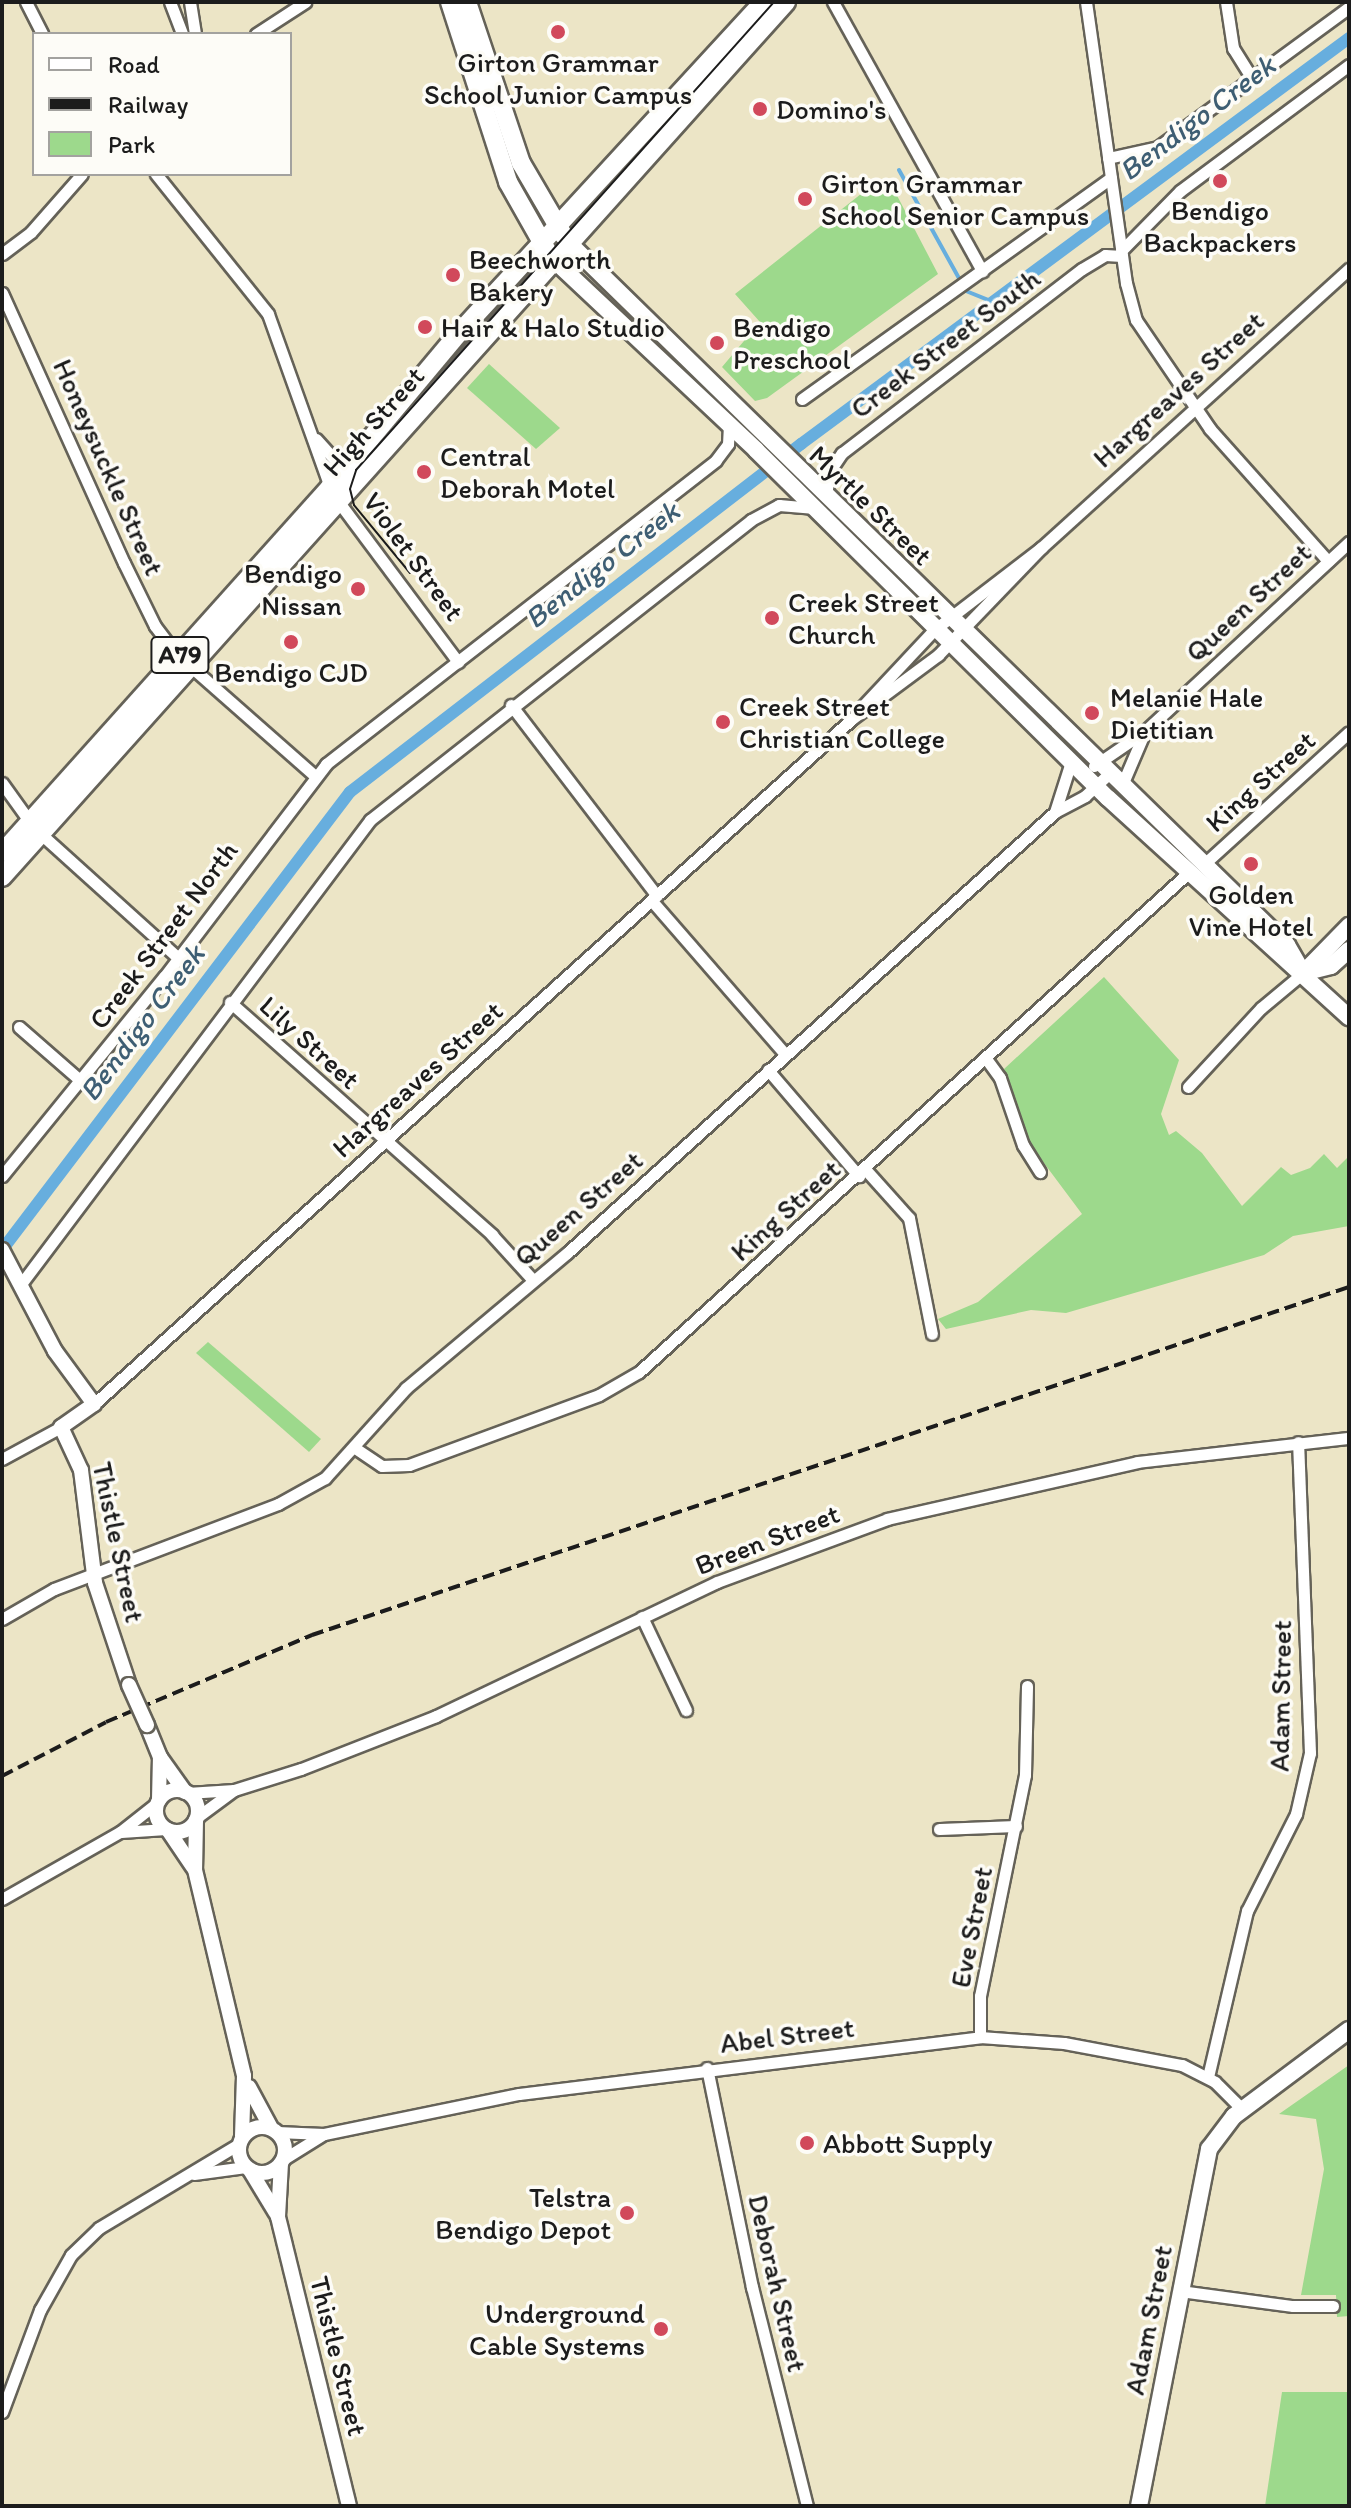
<!DOCTYPE html>
<html>
<head>
<meta charset="utf-8">
<style>
  body { margin:0 }
  #map { position:relative; width:1351px; height:2508px; overflow:hidden; background:#ece5c6; font-family:Itim,sans-serif }
  div>[style] { position:absolute }
  [style*='--x'] { left:calc(var(--x)*1px); top:calc(var(--y)*1px); width:calc(var(--w)*1px); rotate:calc(var(--a)*1deg) }
  .green>* { inset:0; background:#9dd98c }
  .stream>* { height:4px; margin:-2px; padding:0 2px; transform-origin:2px; border-radius:2px; background:#67aede }
  .canal>* { height:12px; margin:-6px; padding:0 6px; transform-origin:6px; border-radius:6px; background:#67aede }
  .roads { filter:drop-shadow(2px 0 #656258) drop-shadow(-2px 0 #656258) drop-shadow(0 2px #656258) drop-shadow(0 -2px #656258) }
  .minor>* { height:11px; margin:-5.5px; padding:0 5.5px; transform-origin:5.5px; border-radius:5.5px; background:#fff }
  .tertiary>* { height:14px; margin:-7px; padding:0 7px; transform-origin:7px; border-radius:7px; background:#fff }
  .tertiary>.ring { margin:-7px; padding:0; box-sizing:content-box; background:none; border:14px solid #fff; border-radius:50% }
  .secondary>* { height:16px; margin:-8px; padding:0 8px; transform-origin:8px; border-radius:8px; background:#fff }
  .trunk>* { height:18px; margin:-9px; padding:0 9px; transform-origin:9px; border-radius:9px; background:#fff }
  .tram>* { height:2px; margin:-1px; padding:0 1px; transform-origin:1px; border-radius:1px; background:#1c1c1c }
  .rail>* { height:4px; margin-top:-2px; transform-origin:0; background:repeating-linear-gradient(90deg,#1c1c1c 0 12px,transparent 0 18px) }
  .bridges { filter:drop-shadow(2px 0 #656258) drop-shadow(-2px 0 #656258) drop-shadow(0 2px #656258) drop-shadow(0 -2px #656258) }
  .tertiary-bridge>* { height:14px; margin:-7px; padding:0 7px; transform-origin:7px; border-radius:7px; background:#fff }
  .dots>* { width:22px; height:22px; translate:-50% -50%; box-sizing:border-box; border:4px solid #fdfcf7; border-radius:50% }
  span { translate:-50% -50%; white-space:nowrap; text-align:center; line-height:1.15; -webkit-text-stroke:7px #fdfcf7; paint-order:stroke }
  .shield-label span { padding:2px 6px; background:#fdfcf7; border:2px solid; border-radius:6px; -webkit-text-stroke-width:0 }
  .shield-label { font-size:26px; color:#1c1c1c; font-weight:700 }
  .poi-label { font-size:28px; color:#1c1c1c }
  .left { translate:0 -50%; text-align:left }
  .right { translate:-100% -50%; text-align:right }
  .street-label { font-size:28px; color:#1c1c1c }
  .water-label { font-size:30px; color:#3e5e73; font-style:italic }
  .frame { position:absolute; inset:0; border:4px solid #1c1c1c; pointer-events:none }
  .legend { position:absolute; left:32px; top:32px; width:260px; height:144px; box-sizing:border-box; background:#fdfcf7; border:2px solid #a3a29f; margin:0; padding:10px 14px; list-style:none; font-size:24px; color:#1c1c1c }
  .legend li { display:flex; align-items:center; gap:16px; height:40px }
  .legend b { width:40px; border:2px solid #a3a29f }
</style>
</head>
<body>
<div id="map">
  <div class="green">
    <div style="clip-path:polygon(876px 182px,891px 184px,938px 274px,767px 398px,755px 401px,722px 367px,760px 322px,735px 294px)"></div>
    <div style="clip-path:polygon(489px 364px,560px 428px,536px 449px,467px 388px)"></div>
    <div style="clip-path:polygon(1104px 977px,1179px 1060px,1161px 1114px,1169px 1135px,1176px 1131px,1202px 1153px,1242px 1206px,1281px 1167px,1291px 1175px,1310px 1168px,1324px 1154px,1337px 1168px,1349px 1156px,1349px 1226px,1293px 1236px,1264px 1255px,1066px 1313px,1031px 1310px,946px 1329px,938px 1319px,978px 1302px,1082px 1214px,1029px 1143px,1004px 1069px)"></div>
    <div style="clip-path:polygon(208px 1342px,321px 1439px,309px 1452px,196px 1353px)"></div>
    <div style="clip-path:polygon(1349px 2065px,1349px 2316px,1337px 2317px,1336px 2295px,1301px 2295px,1324px 2169px,1316px 2119px,1279px 2114px)"></div>
    <div style="clip-path:polygon(1282px 2392px,1349px 2392px,1349px 2506px,1265px 2506px)"></div>
  </div>
  <div class="stream">
    <div style="--x:899;--y:170;--w:138;--a:61"></div>
    <div style="--x:966;--y:291;--w:29;--a:22"></div>
  </div>
  <div class="canal">
    <div style="--x:2;--y:1250;--w:575;--a:-52.77"></div>
    <div style="--x:350;--y:792;--w:570;--a:-37.65"></div>
    <div style="--x:801;--y:444;--w:682;--a:-36.53"></div>
  </div>
  <div class="roads">
    <div class="minor">
      <div style="--x:26;--y:2;--w:36;--a:63"></div>
      <div style="--x:170;--y:2;--w:34;--a:69"></div>
      <div style="--x:190;--y:2;--w:32;--a:81"></div>
      <div style="--x:833;--y:2;--w:308;--a:61"></div>
      <div style="--x:1086;--y:2;--w:284;--a:81.9"></div>
      <div style="--x:1126;--y:283;--w:38;--a:75"></div>
      <div style="--x:1136;--y:320;--w:132;--a:55.8"></div>
      <div style="--x:1210;--y:429;--w:177;--a:48.2"></div>
      <div style="--x:1226;--y:2;--w:47;--a:81.3"></div>
      <div style="--x:1233;--y:48;--w:36;--a:58"></div>
      <div style="--x:256;--y:34;--w:59;--a:-33.1"></div>
      <div style="--x:1108;--y:158;--w:51;--a:-12.4"></div>
      <div style="--x:1158;--y:147;--w:237;--a:-36.2"></div>
      <div style="--x:156;--y:174;--w:179;--a:51.3"></div>
      <div style="--x:268;--y:314;--w:184;--a:70.3"></div>
      <div style="--x:1121;--y:251;--w:84;--a:-45.5"></div>
      <div style="--x:1180;--y:191;--w:211;--a:-36.7"></div>
      <div style="--x:2;--y:254;--w:36;--a:-37"></div>
      <div style="--x:31;--y:232;--w:77;--a:-48.7"></div>
      <div style="--x:2;--y:293;--w:296;--a:65.7"></div>
      <div style="--x:124;--y:563;--w:70;--a:63.8"></div>
      <div style="--x:155;--y:626;--w:39;--a:53"></div>
      <div style="--x:802;--y:399;--w:380;--a:-35.6"></div>
      <div style="--x:316;--y:439;--w:42;--a:47.9"></div>
      <div style="--x:826;--y:497;--w:25;--a:-83"></div>
      <div style="--x:829;--y:472;--w:23;--a:-56"></div>
      <div style="--x:842;--y:453;--w:302;--a:-37.5"></div>
      <div style="--x:1082;--y:269;--w:27;--a:-31"></div>
      <div style="--x:1105;--y:255;--w:17;--a:3"></div>
      <div style="--x:338;--y:501;--w:201;--a:53.3"></div>
      <div style="--x:189;--y:665;--w:168;--a:41.4"></div>
      <div style="--x:511;--y:705;--w:240;--a:52.6"></div>
      <div style="--x:861;--y:708;--w:107;--a:-46.9"></div>
      <div style="--x:934;--y:630;--w:135;--a:-37.5"></div>
      <div style="--x:1041;--y:548;--w:416;--a:-42.2"></div>
      <div style="--x:1094;--y:766;--w:62;--a:-34.5"></div>
      <div style="--x:2;--y:783;--w:48;--a:54.3"></div>
      <div style="--x:1122;--y:785;--w:59;--a:-66.9"></div>
      <div style="--x:1145;--y:731;--w:278;--a:-42.8"></div>
      <div style="--x:1055;--y:812;--w:52;--a:-72.3"></div>
      <div style="--x:41;--y:834;--w:183;--a:42.1"></div>
      <div style="--x:1203;--y:865;--w:197;--a:-42.3"></div>
      <div style="--x:652;--y:901;--w:203;--a:49"></div>
      <div style="--x:230;--y:1002;--w:351;--a:41.6"></div>
      <div style="--x:492;--y:1235;--w:61;--a:47.7"></div>
      <div style="--x:19;--y:1027;--w:82;--a:41.1"></div>
      <div style="--x:987;--y:1060;--w:22;--a:54"></div>
      <div style="--x:1000;--y:1078;--w:71;--a:71.1"></div>
      <div style="--x:1023;--y:1145;--w:32;--a:58"></div>
      <div style="--x:768;--y:1070;--w:140;--a:49.4"></div>
      <div style="--x:1188;--y:1087;--w:108;--a:-47.3"></div>
      <div style="--x:1261;--y:1008;--w:55;--a:-39.8"></div>
      <div style="--x:865;--y:1169;--w:66;--a:48.1"></div>
      <div style="--x:909;--y:1218;--w:118;--a:78.8"></div>
      <div style="--x:2;--y:1176;--w:257;--a:-50.9"></div>
      <div style="--x:164;--y:977;--w:268;--a:-52.7"></div>
      <div style="--x:326;--y:764;--w:494;--a:-37.9"></div>
      <div style="--x:716;--y:460;--w:20;--a:-53"></div>
      <div style="--x:728;--y:444;--w:20;--a:-87"></div>
      <div style="--x:21;--y:1284;--w:581;--a:-53.05"></div>
      <div style="--x:370;--y:820;--w:485;--a:-38.2"></div>
      <div style="--x:751;--y:520;--w:32;--a:-28"></div>
      <div style="--x:779;--y:505;--w:36;--a:5"></div>
      <div style="--x:94;--y:1404;--w:1023;--a:-42.11"></div>
      <div style="--x:853;--y:718;--w:106;--a:-36.5"></div>
      <div style="--x:938;--y:655;--w:149;--a:-46.1"></div>
      <div style="--x:355;--y:1448;--w:32;--a:34"></div>
      <div style="--x:382;--y:1466;--w:27;--a:-2"></div>
      <div style="--x:409;--y:1465;--w:202;--a:-20.2"></div>
      <div style="--x:599;--y:1395;--w:46;--a:-29.9"></div>
      <div style="--x:639;--y:1372;--w:742;--a:-42.27"></div>
      <div style="--x:2;--y:1459;--w:67;--a:-28.5"></div>
      <div style="--x:642;--y:1617;--w:103;--a:64.7"></div>
      <div style="--x:2;--y:1619;--w:60;--a:-30"></div>
      <div style="--x:54;--y:1589;--w:240;--a:-20.8"></div>
      <div style="--x:278;--y:1504;--w:54;--a:-29"></div>
      <div style="--x:325;--y:1478;--w:121;--a:-48"></div>
      <div style="--x:406;--y:1388;--w:210;--a:-40"></div>
      <div style="--x:567;--y:1253;--w:658;--a:-42.1"></div>
      <div style="--x:1055;--y:812;--w:34;--a:-28"></div>
      <div style="--x:1085;--y:796;--w:33;--a:-43"></div>
      <div style="--x:187;--y:1793;--w:47;--a:-3.7"></div>
      <div style="--x:234;--y:1790;--w:70;--a:-17.4"></div>
      <div style="--x:301;--y:1769;--w:145;--a:-21.4"></div>
      <div style="--x:436;--y:1716;--w:311;--a:-25.5"></div>
      <div style="--x:717;--y:1582;--w:181;--a:-20.3"></div>
      <div style="--x:887;--y:1519;--w:256;--a:-12.8"></div>
      <div style="--x:1137;--y:1462;--w:213;--a:-6.5"></div>
      <div style="--x:196;--y:1818;--w:47;--a:-36.4"></div>
      <div style="--x:939;--y:1829;--w:77;--a:-2.2"></div>
      <div style="--x:121;--y:1832;--w:45;--a:-3.8"></div>
      <div style="--x:2;--y:1899;--w:136;--a:-29.6"></div>
      <div style="--x:120;--y:1832;--w:48;--a:-38.3"></div>
      <div style="--x:980;--y:2037;--w:41;--a:-90"></div>
      <div style="--x:980;--y:1996;--w:226;--a:-78.5"></div>
      <div style="--x:1025;--y:1775;--w:89;--a:-88.7"></div>
      <div style="--x:707;--y:2068;--w:224;--a:78.4"></div>
      <div style="--x:752;--y:2287;--w:226;--a:75.9"></div>
      <div style="--x:1208;--y:2077;--w:171;--a:-76.8"></div>
      <div style="--x:1247;--y:1911;--w:109;--a:-63.2"></div>
      <div style="--x:1296;--y:1814;--w:63;--a:-77.1"></div>
      <div style="--x:1310;--y:1753;--w:311;--a:-92.2"></div>
      <div style="--x:277;--y:2132;--w:47;--a:2.4"></div>
      <div style="--x:324;--y:2134;--w:199;--a:-11.6"></div>
      <div style="--x:519;--y:2094;--w:465;--a:-7"></div>
      <div style="--x:980;--y:2037;--w:84;--a:4.1"></div>
      <div style="--x:1064;--y:2043;--w:120;--a:10.6"></div>
      <div style="--x:1182;--y:2065;--w:37;--a:27"></div>
      <div style="--x:1215;--y:2082;--w:38;--a:45"></div>
      <div style="--x:282;--y:2160;--w:49;--a:-31.8"></div>
      <div style="--x:194;--y:2174;--w:52;--a:-7.7"></div>
      <div style="--x:1180;--y:2291;--w:114;--a:7.6"></div>
      <div style="--x:1293;--y:2306;--w:40;--a:0"></div>
      <div style="--x:2;--y:2412;--w:109;--a:-69.6"></div>
      <div style="--x:40;--y:2310;--w:63;--a:-60.6"></div>
      <div style="--x:71;--y:2255;--w:39;--a:-44"></div>
      <div style="--x:99;--y:2228;--w:163;--a:-31"></div>
    </div>
    <div class="tertiary">
      <div style="--x:2;--y:1250;--w:114;--a:62.3"></div>
      <div style="--x:55;--y:1351;--w:66;--a:53.7"></div>
      <div style="--x:94;--y:1404;--w:40;--a:145.1"></div>
      <div style="--x:61;--y:1427;--w:47;--a:65.1"></div>
      <div style="--x:81;--y:1470;--w:114;--a:82.9"></div>
      <div style="--x:95;--y:1583;--w:108;--a:71.6"></div>
      <div style="--x:147;--y:1725;--w:35;--a:68"></div>
      <div style="--x:160;--y:1757;--w:43;--a:54.5"></div>
      <div class="ring" style="left:156px;top:1790px;width:28px;height:28px"></div>
      <div style="--x:159;--y:1800;--w:43;--a:-88.7"></div>
      <div style="--x:196;--y:1820;--w:50;--a:91.1"></div>
      <div style="--x:195;--y:1870;--w:212;--a:76.6"></div>
      <div style="--x:244;--y:2076;--w:60;--a:91.9"></div>
      <div style="--x:168;--y:1830;--w:45;--a:56"></div>
      <div style="--x:249;--y:2087;--w:47;--a:61.8"></div>
      <div class="ring" style="left:239px;top:2127px;width:32px;height:32px"></div>
      <div style="--x:281;--y:2163;--w:54;--a:93.2"></div>
      <div style="--x:278;--y:2217;--w:298;--a:76.2"></div>
      <div style="--x:250;--y:2170;--w:50;--a:58.8"></div>
    </div>
    <div class="secondary">
      <div style="--x:570;--y:244;--w:1003;--a:44.35"></div>
      <div style="--x:1287;--y:945;--w:30;--a:60"></div>
      <div style="--x:555;--y:261;--w:276;--a:43.2"></div>
      <div style="--x:756;--y:450;--w:495;--a:44.7"></div>
      <div style="--x:1108;--y:798;--w:326;--a:42.3"></div>
      <div style="--x:1303;--y:973;--w:66;--a:-45.6"></div>
      <div style="--x:1303;--y:973;--w:29;--a:-14"></div>
      <div style="--x:1331;--y:966;--w:24;--a:-42"></div>
      <div style="--x:1139;--y:2506;--w:364;--a:-78.9"></div>
      <div style="--x:1209;--y:2149;--w:41;--a:-52.9"></div>
      <div style="--x:1234;--y:2116;--w:144;--a:-36.8"></div>
    </div>
    <div class="trunk">
      <div style="--x:450;--y:2;--w:189;--a:72.1"></div>
      <div style="--x:508;--y:182;--w:79;--a:60.5"></div>
      <div style="--x:467;--y:2;--w:170;--a:71.5"></div>
      <div style="--x:521;--y:163;--w:83;--a:59.7"></div>
      <div style="--x:2;--y:853;--w:491;--a:-48.1"></div>
      <div style="--x:330;--y:487;--w:199;--a:-50.1"></div>
      <div style="--x:458;--y:334;--w:451;--a:-47.4"></div>
      <div style="--x:2;--y:877;--w:1175;--a:-48.14"></div>
    </div>
  </div>
  <div class="tram">
    <div style="--x:410;--y:573;--w:88;--a:-129.5"></div>
    <div style="--x:354;--y:505;--w:16;--a:-104"></div>
    <div style="--x:350;--y:489;--w:20;--a:-72"></div>
    <div style="--x:356;--y:470;--w:627;--a:-48.23"></div>
  </div>
  <div class="rail">
    <div style="--x:2;--y:1776;--w:117;--a:-27.4"></div>
    <div style="--x:106;--y:1722;--w:224;--a:-22.9"></div>
    <div style="--x:312;--y:1635;--w:1094;--a:-18.55"></div>
  </div>
  <div class="bridges">
    <div class="tertiary-bridge">
      <div style="--x:129;--y:1685;--w:44;--a:65.8"></div>
    </div>
  </div>
  <div class="dots">
    <div style="left:558px;top:32px;background:#d1495b"></div>
    <div style="left:760px;top:109px;background:#d1495b"></div>
    <div style="left:1220px;top:181px;background:#d1495b"></div>
    <div style="left:805px;top:199px;background:#d1495b"></div>
    <div style="left:453px;top:275px;background:#d1495b"></div>
    <div style="left:425px;top:327px;background:#d1495b"></div>
    <div style="left:717px;top:343px;background:#d1495b"></div>
    <div style="left:424px;top:472px;background:#d1495b"></div>
    <div style="left:358px;top:589px;background:#d1495b"></div>
    <div style="left:772px;top:618px;background:#d1495b"></div>
    <div style="left:291px;top:642px;background:#d1495b"></div>
    <div style="left:1092px;top:713px;background:#d1495b"></div>
    <div style="left:723px;top:722px;background:#d1495b"></div>
    <div style="left:1251px;top:864px;background:#d1495b"></div>
    <div style="left:807px;top:2143px;background:#d1495b"></div>
    <div style="left:627px;top:2213px;background:#d1495b"></div>
    <div style="left:661px;top:2329px;background:#d1495b"></div>
  </div>
  <div class="shield-label">
    <span style="left:180px;top:655px">A79</span>
  </div>
  <div class="poi-label">
    <span style="left:558px;top:78px">Girton Grammar<br>School Junior Campus</span>
    <span class="left" style="left:776px;top:109px">Domino's</span>
    <span class="left" style="left:821px;top:199px">Girton Grammar<br>School Senior Campus</span>
    <span style="left:1220px;top:226px">Bendigo<br>Backpackers</span>
    <span class="left" style="left:469px;top:275px">Beechworth<br>Bakery</span>
    <span class="left" style="left:441px;top:327px">Hair &amp; Halo Studio</span>
    <span class="left" style="left:733px;top:343px">Bendigo<br>Preschool</span>
    <span class="left" style="left:440px;top:472px">Central<br>Deborah Motel</span>
    <span class="right" style="left:342px;top:589px">Bendigo<br>Nissan</span>
    <span class="left" style="left:788px;top:618px">Creek Street<br>Church</span>
    <span style="left:291px;top:672px">Bendigo CJD</span>
    <span class="left" style="left:1110px;top:713px">Melanie Hale<br>Dietitian</span>
    <span class="left" style="left:739px;top:722px">Creek Street<br>Christian College</span>
    <span style="left:1251px;top:910px">Golden<br>Vine Hotel</span>
    <span class="left" style="left:823px;top:2143px">Abbott Supply</span>
    <span class="right" style="left:611px;top:2213px">Telstra<br>Bendigo Depot</span>
    <span class="right" style="left:645px;top:2329px">Underground<br>Cable Systems</span>
  </div>
  <div class="street-label">
    <span style="left:945px;top:343px;rotate:-37deg">Creek Street South</span>
    <span style="left:1178px;top:389px;rotate:-42deg">Hargreaves Street</span>
    <span style="left:373px;top:421px;rotate:-48deg">High Street</span>
    <span style="left:109px;top:467px;rotate:66deg">Honeysuckle Street</span>
    <span style="left:871px;top:505px;rotate:44deg">Myrtle Street</span>
    <span style="left:414px;top:556px;rotate:54deg">Violet Street</span>
    <span style="left:1248px;top:602px;rotate:-43deg">Queen Street</span>
    <span style="left:1260px;top:781px;rotate:-42deg">King Street</span>
    <span style="left:163px;top:935px;rotate:-53deg">Creek Street North</span>
    <span style="left:310px;top:1042px;rotate:42deg">Lily Street</span>
    <span style="left:417px;top:1079px;rotate:-42deg">Hargreaves Street</span>
    <span style="left:578px;top:1208px;rotate:-41deg">Queen Street</span>
    <span style="left:785px;top:1210px;rotate:-42deg">King Street</span>
    <span style="left:767px;top:1539px;rotate:-21deg">Breen Street</span>
    <span style="left:119px;top:1542px;rotate:78deg">Thistle Street</span>
    <span style="left:1280px;top:1696px;rotate:-89deg">Adam Street</span>
    <span style="left:971px;top:1927px;rotate:-79deg">Eve Street</span>
    <span style="left:787px;top:2035px;rotate:-7deg">Abel Street</span>
    <span style="left:778px;top:2283px;rotate:77deg">Deborah Street</span>
    <span style="left:1148px;top:2320px;rotate:-79deg">Adam Street</span>
    <span style="left:339px;top:2356px;rotate:76deg">Thistle Street</span>
  </div>
  <div class="water-label">
    <span style="left:1197px;top:118px;rotate:-37deg">Bendigo Creek</span>
    <span style="left:602px;top:565px;rotate:-38deg">Bendigo Creek</span>
    <span style="left:142px;top:1023px;rotate:-53deg">Bendigo Creek</span>
  </div>
  <div class="frame"></div>
  <ul class="legend">
  <li><b style="height:10px;background:#fff"></b>Road</li>
  <li><b style="height:10px;background:#1c1c1c"></b>Railway</li>
  <li><b style="height:22px;background:#9dd98c"></b>Park</li>
  </ul>
</div>
</body>
</html>
